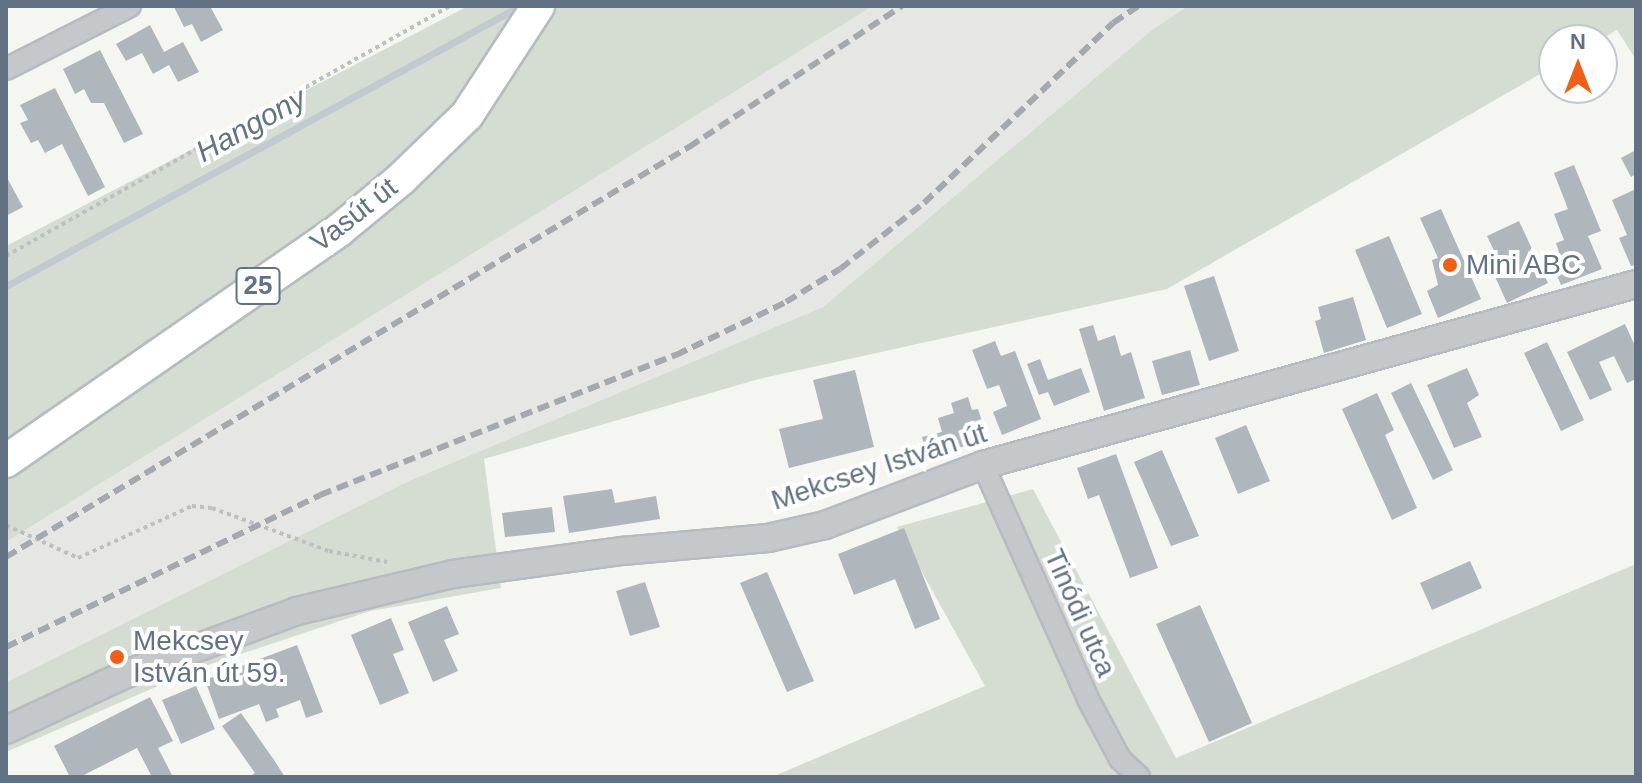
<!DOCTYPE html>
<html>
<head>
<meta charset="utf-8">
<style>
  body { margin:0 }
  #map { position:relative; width:1642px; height:783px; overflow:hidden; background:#f5f6f1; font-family:Arial,sans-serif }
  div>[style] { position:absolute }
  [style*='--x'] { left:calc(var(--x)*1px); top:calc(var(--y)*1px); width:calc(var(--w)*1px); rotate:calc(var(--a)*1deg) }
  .built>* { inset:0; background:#e6e7e5 }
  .green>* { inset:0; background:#d5ddd2 }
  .stream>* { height:7px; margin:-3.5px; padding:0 3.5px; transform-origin:3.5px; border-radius:3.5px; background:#c0cad0 }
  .building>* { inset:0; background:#afb6bc }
  .path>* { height:4px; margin-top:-2px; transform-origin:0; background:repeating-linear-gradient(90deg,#bebfc2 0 4px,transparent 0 8px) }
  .roads { filter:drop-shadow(2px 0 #b7bbbf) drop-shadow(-2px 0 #b7bbbf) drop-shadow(0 2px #b7bbbf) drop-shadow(0 -2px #b7bbbf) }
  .minor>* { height:20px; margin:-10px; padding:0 10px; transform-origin:10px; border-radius:10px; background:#c4c8cb }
  .tertiary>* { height:26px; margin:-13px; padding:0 13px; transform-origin:13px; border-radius:13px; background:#c4c8cb }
  .primary>* { height:32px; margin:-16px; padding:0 16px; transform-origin:16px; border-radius:16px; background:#fff }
  .rail>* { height:6px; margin-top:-3px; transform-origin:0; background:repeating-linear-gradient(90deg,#a4a9b0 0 12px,transparent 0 18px) }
  .dots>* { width:22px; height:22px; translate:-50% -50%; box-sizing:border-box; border:4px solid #fff; border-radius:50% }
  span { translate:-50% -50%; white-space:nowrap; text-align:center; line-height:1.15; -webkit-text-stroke:8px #fff; paint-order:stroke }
  .shield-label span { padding:2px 6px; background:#fff; border:2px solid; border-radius:6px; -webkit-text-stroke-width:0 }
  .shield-label { font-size:26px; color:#627285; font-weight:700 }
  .street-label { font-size:28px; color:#627285 }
  .poi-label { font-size:28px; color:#627285 }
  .left { translate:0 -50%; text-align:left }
  .water-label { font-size:30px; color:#5e7582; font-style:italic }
  .frame { position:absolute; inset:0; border:8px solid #627285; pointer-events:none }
  .north { position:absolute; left:1538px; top:24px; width:80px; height:80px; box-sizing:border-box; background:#fff; border:2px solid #c0c7ce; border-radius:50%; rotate:0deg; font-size:22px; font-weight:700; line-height:32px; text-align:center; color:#627285 }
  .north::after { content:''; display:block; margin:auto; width:28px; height:36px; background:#f15e16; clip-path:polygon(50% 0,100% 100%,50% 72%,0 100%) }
</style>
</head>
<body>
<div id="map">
  <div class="built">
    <div style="clip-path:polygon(873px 6px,1188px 6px,1152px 30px,823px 307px,411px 480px,6px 682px,6px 542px)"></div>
  </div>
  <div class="green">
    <div style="clip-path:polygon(468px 6px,873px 6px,6px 542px,6px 246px)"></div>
    <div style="clip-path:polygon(1188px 6px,1636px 6px,1636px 60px,1617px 30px,1599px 40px,1554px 40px,1554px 66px,1167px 289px,759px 379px,484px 459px,501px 588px,370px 611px,202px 667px,6px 752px,6px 682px,411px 480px,823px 307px,1152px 30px)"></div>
    <div style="clip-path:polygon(1033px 489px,1176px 758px,1636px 564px,1636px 777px,772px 777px,985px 686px,897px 527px)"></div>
  </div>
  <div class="stream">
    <div style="--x:6;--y:286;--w:585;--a:-28.58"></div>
  </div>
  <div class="building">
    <div style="clip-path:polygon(210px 6px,223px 30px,201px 42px,192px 24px,184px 27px,174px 7px)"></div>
    <div style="clip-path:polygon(150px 25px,164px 52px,183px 42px,199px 72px,178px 82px,169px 65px,153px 74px,142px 53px,126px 61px,116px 44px)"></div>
    <div style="clip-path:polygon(100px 50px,143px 134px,124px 143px,104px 103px,91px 103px,84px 89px,75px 94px,63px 69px)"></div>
    <div style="clip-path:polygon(55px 88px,105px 187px,88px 196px,62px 144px,45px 153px,38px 140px,31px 143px,20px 123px,28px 120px,20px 105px)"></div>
    <div style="clip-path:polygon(1636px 150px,1636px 174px,1631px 177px,1621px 158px)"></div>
    <div style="clip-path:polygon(1574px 165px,1601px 231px,1588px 236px,1602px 269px,1561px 285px,1549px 256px,1559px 252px,1556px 243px,1564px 240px,1554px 214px,1568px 209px,1554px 173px)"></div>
    <div style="clip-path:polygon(6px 176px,23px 207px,6px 216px)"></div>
    <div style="clip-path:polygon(1636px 189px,1636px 265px,1631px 266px,1619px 238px,1627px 235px,1612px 200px)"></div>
    <div style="clip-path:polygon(1441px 209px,1481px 299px,1438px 318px,1427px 291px,1438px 285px,1432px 260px,1438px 258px,1420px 218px)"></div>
    <div style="clip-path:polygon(1519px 221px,1548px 283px,1507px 303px,1487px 259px,1496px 255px,1487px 236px)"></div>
    <div style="clip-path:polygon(1389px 236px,1422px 314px,1387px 328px,1355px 250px)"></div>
    <div style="clip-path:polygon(1214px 276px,1239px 351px,1209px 361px,1184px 286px)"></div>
    <div style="clip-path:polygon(1353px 297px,1366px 340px,1324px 353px,1315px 321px,1321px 319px,1318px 307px)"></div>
    <div style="clip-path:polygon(1625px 324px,1636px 348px,1636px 379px,1627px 383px,1614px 356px,1599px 362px,1612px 390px,1590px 400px,1567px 352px)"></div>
    <div style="clip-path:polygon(1093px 325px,1098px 341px,1115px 335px,1121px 356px,1131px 352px,1145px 398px,1104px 411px,1079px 329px)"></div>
    <div style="clip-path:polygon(995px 341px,1001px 356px,1015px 351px,1041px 419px,1002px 435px,993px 412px,1007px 406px,999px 385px,987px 389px,972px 350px)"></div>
    <div style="clip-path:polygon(1547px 342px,1584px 420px,1561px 431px,1524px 353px)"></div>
    <div style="clip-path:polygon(1190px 350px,1200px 385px,1162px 395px,1152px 361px)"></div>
    <div style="clip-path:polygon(1040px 359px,1048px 380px,1081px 368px,1090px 392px,1054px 406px,1048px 392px,1039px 395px,1027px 364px)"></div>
    <div style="clip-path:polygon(1467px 368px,1479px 395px,1467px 403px,1482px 437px,1454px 448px,1427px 385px)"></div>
    <div style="clip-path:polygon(855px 370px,874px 447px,789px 468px,779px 429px,823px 419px,813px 380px)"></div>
    <div style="clip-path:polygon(1411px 383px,1453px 470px,1433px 480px,1391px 393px)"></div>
    <div style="clip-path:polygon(1377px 393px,1394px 430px,1385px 435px,1417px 508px,1392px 520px,1342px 409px)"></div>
    <div style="clip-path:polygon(968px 397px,972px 410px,978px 409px,988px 439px,928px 457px,922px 437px,942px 432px,938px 418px,954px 413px,951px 403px)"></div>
    <div style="clip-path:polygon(1246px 425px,1270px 481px,1238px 494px,1215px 438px)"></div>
    <div style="clip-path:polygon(1162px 450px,1199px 536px,1171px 546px,1134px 462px)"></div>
    <div style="clip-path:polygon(1116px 454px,1158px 568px,1130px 578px,1099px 495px,1088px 499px,1077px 468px)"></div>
    <div style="clip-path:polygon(612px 489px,615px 503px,656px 496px,660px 519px,569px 533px,563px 496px)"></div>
    <div style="clip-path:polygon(552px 507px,555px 532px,505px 537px,502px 513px)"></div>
    <div style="clip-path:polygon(904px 528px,940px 619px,915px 629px,895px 579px,854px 595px,838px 554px)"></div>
    <div style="clip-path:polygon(1470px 561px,1482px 588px,1432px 610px,1420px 583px)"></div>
    <div style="clip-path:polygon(767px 572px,814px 681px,787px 692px,740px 583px)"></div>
    <div style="clip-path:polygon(645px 582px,660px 627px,630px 636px,616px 591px)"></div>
    <div style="clip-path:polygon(1200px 605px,1252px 723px,1209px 742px,1156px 624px)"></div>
    <div style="clip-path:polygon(447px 606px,459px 634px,444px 640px,458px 671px,433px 682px,408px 622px)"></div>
    <div style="clip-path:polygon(391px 618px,404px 650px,393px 654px,409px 693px,380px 705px,351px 635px)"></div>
    <div style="clip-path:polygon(297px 645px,323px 712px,306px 718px,300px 700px,276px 709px,279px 717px,266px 722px,259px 704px,219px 719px,205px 680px)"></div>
    <div style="clip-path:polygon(196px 686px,215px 729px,181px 744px,162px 700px)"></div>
    <div style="clip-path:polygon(150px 697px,173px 741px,158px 748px,173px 777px,152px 777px,137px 748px,80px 777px,70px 777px,54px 746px)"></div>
    <div style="clip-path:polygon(241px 713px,274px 760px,285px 777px,249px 777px,255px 773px,222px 726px)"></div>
  </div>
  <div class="path">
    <div style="--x:6;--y:256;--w:510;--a:-29.38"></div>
    <div style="--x:6;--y:525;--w:79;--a:24.6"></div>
    <div style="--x:78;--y:558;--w:125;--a:-24.5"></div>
    <div style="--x:192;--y:506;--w:20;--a:6"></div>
    <div style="--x:212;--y:508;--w:125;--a:20.2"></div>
    <div style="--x:329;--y:551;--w:59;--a:10.7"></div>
  </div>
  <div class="roads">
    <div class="minor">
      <div style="--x:6;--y:69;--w:139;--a:-26.9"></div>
      <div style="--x:983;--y:465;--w:256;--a:65.8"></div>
      <div style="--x:1088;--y:699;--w:68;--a:61.9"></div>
      <div style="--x:1120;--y:759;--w:26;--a:43"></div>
    </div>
    <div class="tertiary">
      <div style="--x:6;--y:730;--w:132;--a:-25"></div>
      <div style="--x:126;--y:674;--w:182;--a:-20.2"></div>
      <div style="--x:297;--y:611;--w:160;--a:-13.3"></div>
      <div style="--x:453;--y:574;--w:171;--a:-7.8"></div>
      <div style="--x:622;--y:551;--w:147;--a:-5.1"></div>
      <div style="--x:768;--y:538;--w:58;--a:-12.8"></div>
      <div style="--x:825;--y:525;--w:169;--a:-20.8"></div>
      <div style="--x:983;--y:465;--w:678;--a:-15.49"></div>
    </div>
    <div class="primary">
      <div style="--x:6;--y:461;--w:404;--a:-34.7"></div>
      <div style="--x:338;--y:231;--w:82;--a:-39.5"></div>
      <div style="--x:401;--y:179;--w:92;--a:-44.1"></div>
      <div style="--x:467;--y:115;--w:130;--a:-56.9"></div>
    </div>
  </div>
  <div class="rail">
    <div style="--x:6;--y:557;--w:797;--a:-30.98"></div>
    <div style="--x:689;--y:147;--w:255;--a:-33.5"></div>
    <div style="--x:6;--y:647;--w:349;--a:-25.8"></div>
    <div style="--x:320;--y:495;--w:383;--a:-21.5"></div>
    <div style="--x:676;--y:355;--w:122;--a:-25.7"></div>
    <div style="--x:786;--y:302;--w:63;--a:-31.4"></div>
    <div style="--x:840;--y:269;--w:107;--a:-38.2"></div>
    <div style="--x:924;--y:203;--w:261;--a:-43.6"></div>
    <div style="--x:1113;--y:23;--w:30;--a:-34"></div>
  </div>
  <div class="dots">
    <div style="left:1450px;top:265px;background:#f15e16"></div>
    <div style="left:117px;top:657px;background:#f15e16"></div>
  </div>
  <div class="shield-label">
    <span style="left:258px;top:286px">25</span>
  </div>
  <div class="street-label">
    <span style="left:354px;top:215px;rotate:-38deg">Vasút út</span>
    <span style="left:879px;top:467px;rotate:-18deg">Mekcsey István út</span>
    <span style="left:1080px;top:613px;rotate:66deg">Tinódi utca</span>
  </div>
  <div class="poi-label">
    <span class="left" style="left:1466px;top:265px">Mini ABC</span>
    <span class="left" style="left:133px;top:657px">Mekcsey<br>István út 59.</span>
  </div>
  <div class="water-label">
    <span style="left:251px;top:125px;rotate:-29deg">Hangony</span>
  </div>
  <div class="frame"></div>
  <div class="north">N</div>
</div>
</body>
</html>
